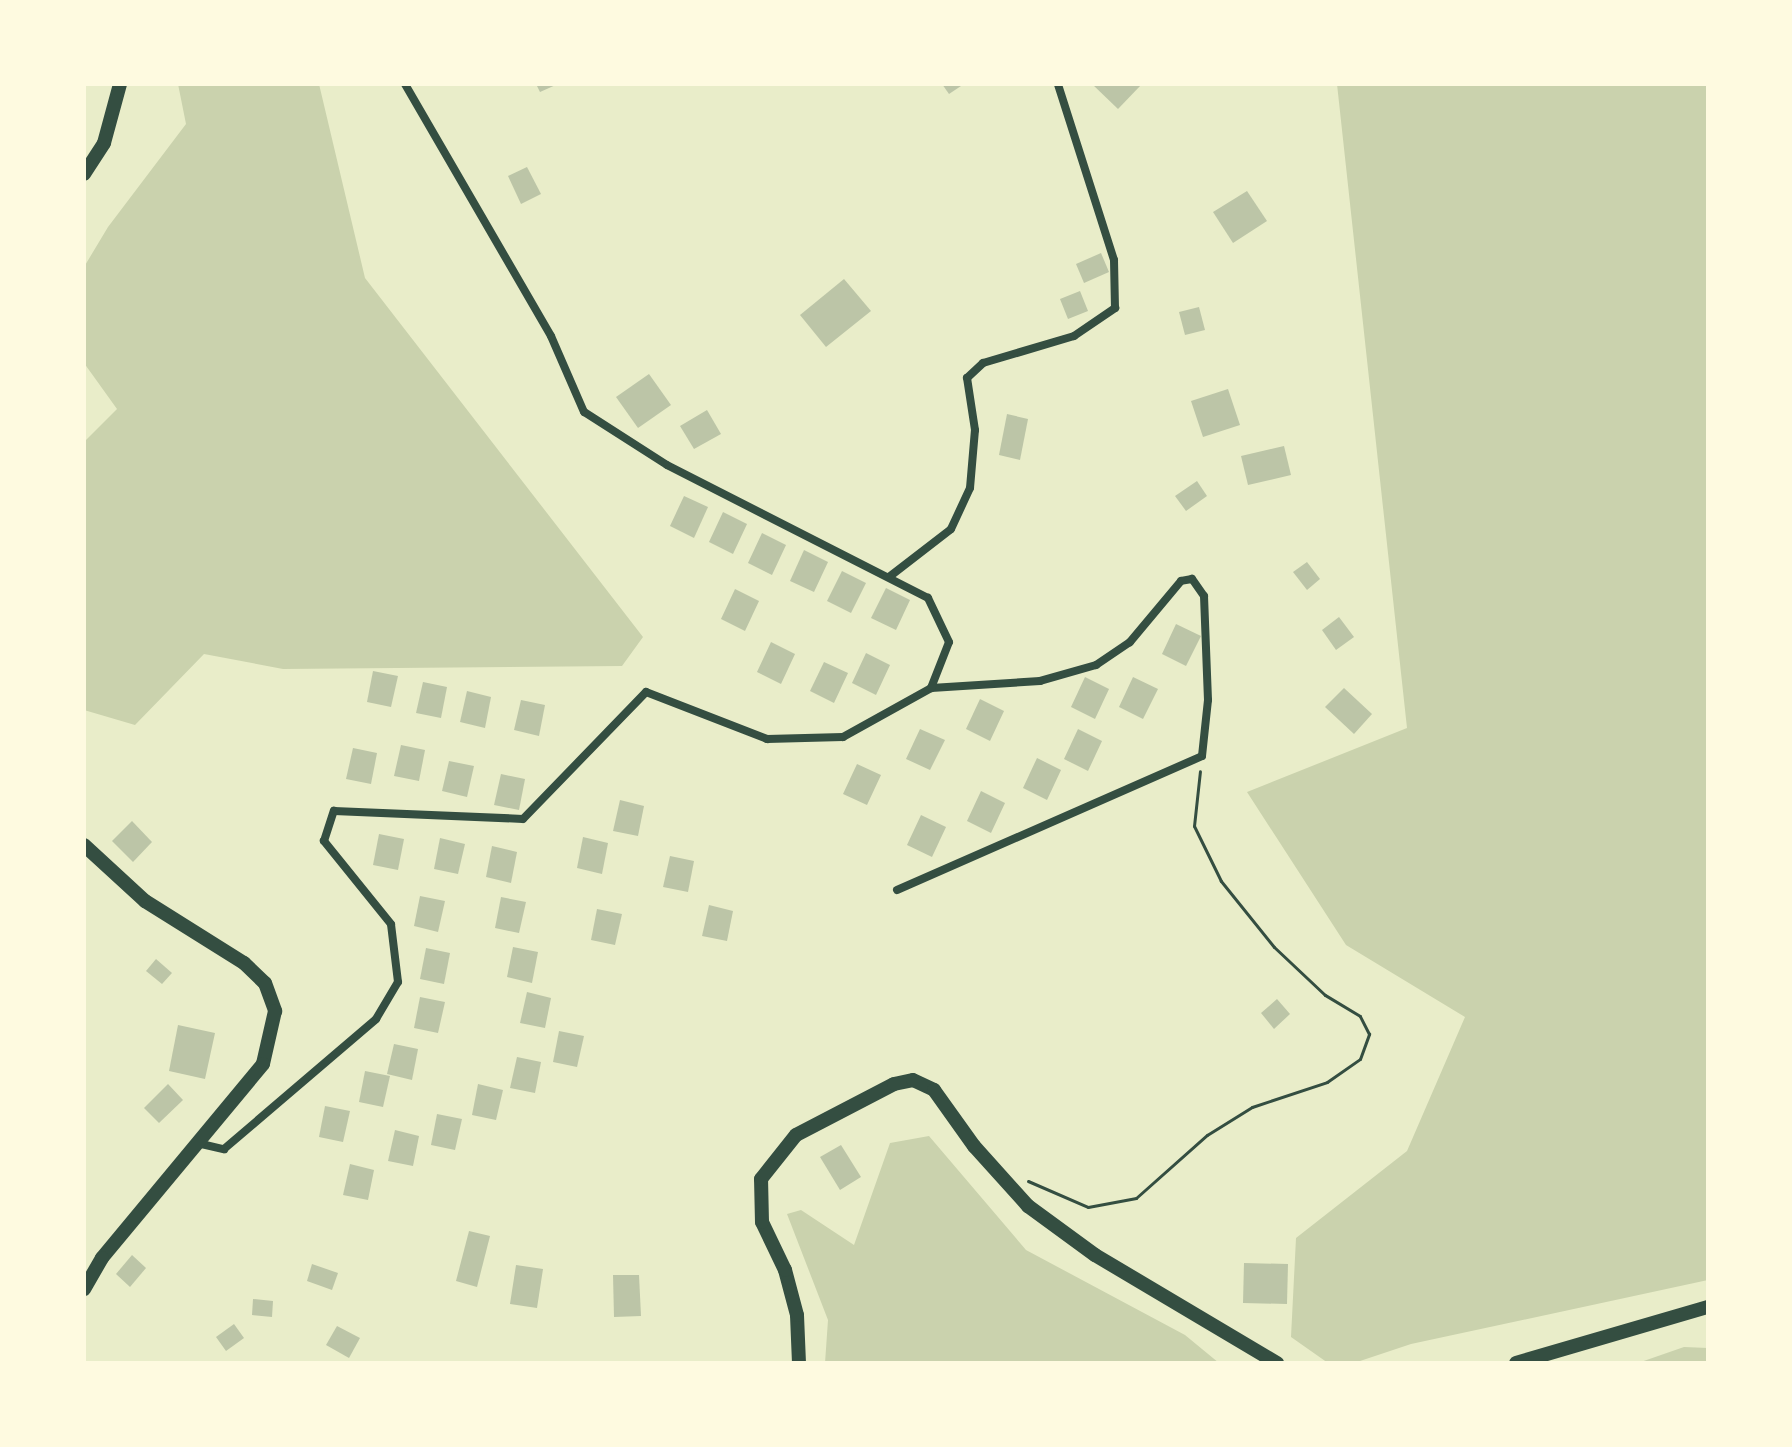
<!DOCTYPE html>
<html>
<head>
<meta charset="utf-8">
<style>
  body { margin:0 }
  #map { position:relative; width:1792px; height:1447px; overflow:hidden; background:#e9edc9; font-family:"Public Sans",sans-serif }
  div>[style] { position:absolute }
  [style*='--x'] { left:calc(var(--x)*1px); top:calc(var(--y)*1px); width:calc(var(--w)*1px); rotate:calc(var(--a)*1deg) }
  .green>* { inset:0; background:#cad2ad }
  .building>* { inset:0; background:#bcc5a7 }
  .path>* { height:3px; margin:-1.5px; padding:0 1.5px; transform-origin:1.5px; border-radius:1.5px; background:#344e41 }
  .minor>* { height:8px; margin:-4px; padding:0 4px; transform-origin:4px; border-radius:4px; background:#344e41 }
  .tertiary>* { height:14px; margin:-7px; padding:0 7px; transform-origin:7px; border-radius:7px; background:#344e41 }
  span { translate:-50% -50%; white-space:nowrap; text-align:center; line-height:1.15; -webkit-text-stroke:8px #fefae0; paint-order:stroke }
  .frame { position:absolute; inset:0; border:86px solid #fefae0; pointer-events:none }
</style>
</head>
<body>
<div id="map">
  <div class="green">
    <div style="clip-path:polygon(178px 84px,319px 84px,365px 278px,643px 637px,622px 666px,283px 669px,204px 654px,135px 725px,84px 710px,84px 442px,117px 409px,84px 363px,84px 267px,108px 227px,186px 124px)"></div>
    <div style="clip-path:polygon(1337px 84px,1708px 84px,1708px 1280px,1411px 1344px,1354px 1363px,1328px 1363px,1291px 1337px,1296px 1238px,1407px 1151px,1465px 1017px,1346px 945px,1247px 792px,1407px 728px)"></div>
    <div style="clip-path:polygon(929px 1136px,1026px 1250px,1185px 1335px,1219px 1363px,825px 1363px,828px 1320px,787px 1214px,801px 1210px,854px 1245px,890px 1143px)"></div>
    <div style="clip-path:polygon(1684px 1347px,1708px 1348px,1708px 1363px,1638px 1363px)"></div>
  </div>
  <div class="building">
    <div style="clip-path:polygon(536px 84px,558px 84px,540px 92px)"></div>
    <div style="clip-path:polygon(942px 84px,964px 84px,949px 94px)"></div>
    <div style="clip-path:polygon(1092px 84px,1142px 84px,1118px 109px)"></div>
    <div style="clip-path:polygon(527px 167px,541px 194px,521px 204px,508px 176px)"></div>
    <div style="clip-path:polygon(1247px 191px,1267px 221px,1233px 243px,1213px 212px)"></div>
    <div style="clip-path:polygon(1101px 253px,1109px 272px,1084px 283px,1076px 264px)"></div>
    <div style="clip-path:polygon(844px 279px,871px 311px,826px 347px,800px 315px)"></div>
    <div style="clip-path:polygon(1080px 291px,1088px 311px,1068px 319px,1060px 299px)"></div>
    <div style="clip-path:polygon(1199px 307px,1205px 330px,1185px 335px,1179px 312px)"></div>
    <div style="clip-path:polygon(649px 374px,671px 405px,638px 428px,616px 397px)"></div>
    <div style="clip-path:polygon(1228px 389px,1240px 425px,1203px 437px,1191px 401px)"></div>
    <div style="clip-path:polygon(707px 410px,721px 434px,694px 449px,680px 426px)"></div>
    <div style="clip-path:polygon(1007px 414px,1028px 419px,1020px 460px,999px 455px)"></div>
    <div style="clip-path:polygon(1284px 446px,1291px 475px,1248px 485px,1241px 456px)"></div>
    <div style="clip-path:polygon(1197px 481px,1207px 496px,1186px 511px,1175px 496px)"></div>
    <div style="clip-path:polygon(684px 496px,708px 507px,694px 538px,670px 526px)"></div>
    <div style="clip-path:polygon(723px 512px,747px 524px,733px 554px,709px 542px)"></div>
    <div style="clip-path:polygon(762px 533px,786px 545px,772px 575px,748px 563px)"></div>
    <div style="clip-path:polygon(804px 550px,828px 562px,814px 592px,790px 581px)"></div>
    <div style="clip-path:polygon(1307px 562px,1320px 579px,1307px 590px,1293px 572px)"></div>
    <div style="clip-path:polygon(842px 571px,866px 583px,851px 613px,827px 601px)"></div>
    <div style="clip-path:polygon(886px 588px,910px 600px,896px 630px,871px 618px)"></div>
    <div style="clip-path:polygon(735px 589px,759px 601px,745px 631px,721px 619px)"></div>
    <div style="clip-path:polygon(1339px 617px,1354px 637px,1336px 650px,1322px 630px)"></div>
    <div style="clip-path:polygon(1176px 624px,1201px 636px,1186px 666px,1162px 654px)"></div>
    <div style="clip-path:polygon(771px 642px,795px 654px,781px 684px,757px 672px)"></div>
    <div style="clip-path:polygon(866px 653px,890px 665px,876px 695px,852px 683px)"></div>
    <div style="clip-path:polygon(824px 662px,848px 673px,834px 703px,810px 691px)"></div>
    <div style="clip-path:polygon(373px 671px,398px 676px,391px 707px,367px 702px)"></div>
    <div style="clip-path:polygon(1085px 677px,1109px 689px,1095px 719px,1071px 707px)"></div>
    <div style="clip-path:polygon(1133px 677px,1158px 689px,1143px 719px,1119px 707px)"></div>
    <div style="clip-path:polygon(423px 682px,447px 687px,441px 718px,416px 713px)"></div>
    <div style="clip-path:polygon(1344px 688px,1372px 714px,1354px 734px,1325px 707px)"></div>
    <div style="clip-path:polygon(467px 691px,491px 697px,485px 728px,460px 722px)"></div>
    <div style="clip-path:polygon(980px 699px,1004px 711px,990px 741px,966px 729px)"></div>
    <div style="clip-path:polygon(521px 700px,545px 705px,539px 736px,514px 730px)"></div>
    <div style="clip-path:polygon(920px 729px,945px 740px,930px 770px,906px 759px)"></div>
    <div style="clip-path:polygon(1078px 729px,1102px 741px,1088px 771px,1064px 759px)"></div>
    <div style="clip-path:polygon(401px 745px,425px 750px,419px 781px,394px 776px)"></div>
    <div style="clip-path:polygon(353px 748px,377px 753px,371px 784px,346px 779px)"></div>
    <div style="clip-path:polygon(1037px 758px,1061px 770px,1047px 800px,1023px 788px)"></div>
    <div style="clip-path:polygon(449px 761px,474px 766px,467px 797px,442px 791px)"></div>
    <div style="clip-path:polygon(857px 764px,881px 775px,867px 805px,843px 794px)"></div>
    <div style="clip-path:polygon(501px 774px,525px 779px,519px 810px,494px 805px)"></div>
    <div style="clip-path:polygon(981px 791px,1005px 803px,991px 833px,967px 821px)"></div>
    <div style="clip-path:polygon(620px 800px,644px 806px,638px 836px,613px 831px)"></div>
    <div style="clip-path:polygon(921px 815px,946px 827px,932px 857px,907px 845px)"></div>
    <div style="clip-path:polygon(132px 821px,152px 842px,133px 862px,112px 841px)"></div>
    <div style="clip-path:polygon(379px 834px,404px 839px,398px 870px,373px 865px)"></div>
    <div style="clip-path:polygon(583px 837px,608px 843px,602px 874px,577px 868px)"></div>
    <div style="clip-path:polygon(440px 838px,465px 844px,458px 874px,434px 869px)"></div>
    <div style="clip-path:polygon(492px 846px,517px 852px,511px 883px,486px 877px)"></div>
    <div style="clip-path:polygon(670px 856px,694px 861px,688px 892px,663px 887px)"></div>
    <div style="clip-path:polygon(420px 896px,445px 901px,438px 932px,414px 926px)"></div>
    <div style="clip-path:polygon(501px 897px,526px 902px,519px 933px,495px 928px)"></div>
    <div style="clip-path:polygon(709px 905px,733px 911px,727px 941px,702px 936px)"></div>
    <div style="clip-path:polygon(597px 909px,622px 914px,615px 945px,591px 940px)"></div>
    <div style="clip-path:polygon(513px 947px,538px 952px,532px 983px,507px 977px)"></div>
    <div style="clip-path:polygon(426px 948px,450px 953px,444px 984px,420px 979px)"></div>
    <div style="clip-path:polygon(156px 959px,172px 973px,162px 984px,146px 971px)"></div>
    <div style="clip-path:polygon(527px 992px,551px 998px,545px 1028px,520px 1023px)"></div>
    <div style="clip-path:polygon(420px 997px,445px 1002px,438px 1033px,414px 1028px)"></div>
    <div style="clip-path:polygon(1277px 999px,1290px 1014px,1274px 1029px,1261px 1013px)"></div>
    <div style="clip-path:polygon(178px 1025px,215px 1033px,205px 1079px,169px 1071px)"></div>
    <div style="clip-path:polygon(559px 1031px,584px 1036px,577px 1067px,553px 1062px)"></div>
    <div style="clip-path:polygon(394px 1044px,418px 1049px,412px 1080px,387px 1074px)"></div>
    <div style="clip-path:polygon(517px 1057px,541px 1062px,535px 1093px,510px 1088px)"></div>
    <div style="clip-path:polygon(365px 1071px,390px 1076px,383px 1107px,359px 1102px)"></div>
    <div style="clip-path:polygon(168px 1084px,183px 1100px,159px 1123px,144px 1108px)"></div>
    <div style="clip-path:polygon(478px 1084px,503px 1090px,496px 1120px,472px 1115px)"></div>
    <div style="clip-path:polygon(325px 1106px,350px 1111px,343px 1142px,319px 1137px)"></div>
    <div style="clip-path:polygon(437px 1114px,462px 1119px,455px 1150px,431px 1145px)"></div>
    <div style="clip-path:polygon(395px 1130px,419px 1136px,413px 1166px,388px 1161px)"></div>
    <div style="clip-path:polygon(841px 1145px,861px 1177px,840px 1190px,820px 1157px)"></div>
    <div style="clip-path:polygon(350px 1164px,374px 1170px,368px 1200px,343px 1195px)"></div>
    <div style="clip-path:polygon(469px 1231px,490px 1236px,477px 1287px,456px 1281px)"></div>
    <div style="clip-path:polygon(132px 1255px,146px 1268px,130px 1287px,116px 1274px)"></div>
    <div style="clip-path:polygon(1244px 1263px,1288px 1264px,1287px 1304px,1243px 1303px)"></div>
    <div style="clip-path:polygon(312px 1264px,338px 1273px,332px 1290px,307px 1281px)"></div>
    <div style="clip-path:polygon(516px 1265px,543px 1269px,537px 1308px,510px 1304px)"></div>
    <div style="clip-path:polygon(613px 1275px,639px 1275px,641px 1316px,614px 1317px)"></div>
    <div style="clip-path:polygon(253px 1299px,273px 1301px,272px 1317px,252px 1315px)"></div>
    <div style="clip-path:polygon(234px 1324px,244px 1338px,226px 1351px,216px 1337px)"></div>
    <div style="clip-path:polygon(337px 1326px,360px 1338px,349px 1358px,326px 1345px)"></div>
  </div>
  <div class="path">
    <div style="--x:1028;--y:1181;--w:65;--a:23.4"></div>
    <div style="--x:1088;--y:1207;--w:49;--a:-10.6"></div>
    <div style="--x:1136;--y:1198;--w:95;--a:-41.6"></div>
    <div style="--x:1207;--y:1135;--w:53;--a:-31.9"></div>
    <div style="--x:1252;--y:1107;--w:79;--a:-18.4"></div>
    <div style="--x:1327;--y:1082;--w:40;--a:-34.9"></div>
    <div style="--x:1360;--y:1059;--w:27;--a:-70"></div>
    <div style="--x:1369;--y:1034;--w:20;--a:-117"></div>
    <div style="--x:1360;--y:1016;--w:41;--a:-149"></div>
    <div style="--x:1325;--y:995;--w:70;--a:-136.7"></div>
    <div style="--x:1274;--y:947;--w:85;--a:-128.8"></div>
    <div style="--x:1221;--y:881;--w:61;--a:-116.1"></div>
    <div style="--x:1194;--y:826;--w:55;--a:-83.8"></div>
  </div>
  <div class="minor">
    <div style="--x:889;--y:577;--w:78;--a:-37.7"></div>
    <div style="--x:951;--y:529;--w:45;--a:-65.1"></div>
    <div style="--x:970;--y:488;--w:58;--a:-85.1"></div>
    <div style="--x:975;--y:430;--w:53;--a:-98.7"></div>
    <div style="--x:967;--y:378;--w:22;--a:-43"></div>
    <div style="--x:983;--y:363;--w:95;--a:-16.5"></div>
    <div style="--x:1074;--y:336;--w:50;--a:-34.3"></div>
    <div style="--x:1115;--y:308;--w:48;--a:-91.2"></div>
    <div style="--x:1114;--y:260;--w:185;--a:-107.7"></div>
    <div style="--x:897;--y:890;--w:333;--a:-23.7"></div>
    <div style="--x:1202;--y:756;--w:56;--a:-83.9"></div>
    <div style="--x:1208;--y:700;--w:104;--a:-92.2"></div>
    <div style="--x:1204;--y:596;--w:21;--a:-125"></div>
    <div style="--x:1192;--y:579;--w:11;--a:170"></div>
    <div style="--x:1181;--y:581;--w:80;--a:129.9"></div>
    <div style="--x:1130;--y:642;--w:41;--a:145.9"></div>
    <div style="--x:1096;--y:665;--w:58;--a:164.1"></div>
    <div style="--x:1040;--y:681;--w:109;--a:176.3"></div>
    <div style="--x:197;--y:1143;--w:28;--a:13"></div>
    <div style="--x:224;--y:1149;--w:200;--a:-40.5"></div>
    <div style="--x:376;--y:1019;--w:43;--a:-59.3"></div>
    <div style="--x:398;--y:982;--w:58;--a:-96.9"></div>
    <div style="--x:391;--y:924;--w:107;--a:-128.9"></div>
    <div style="--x:324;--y:841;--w:32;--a:-72"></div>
    <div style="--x:334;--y:811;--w:189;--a:2.4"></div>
    <div style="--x:523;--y:819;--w:177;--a:-45.9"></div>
    <div style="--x:646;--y:692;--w:130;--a:21.2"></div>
    <div style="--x:767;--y:739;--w:76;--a:-1.5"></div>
    <div style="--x:843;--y:737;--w:101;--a:-29.1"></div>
    <div style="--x:931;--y:688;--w:49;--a:-68.6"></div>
    <div style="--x:949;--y:642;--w:49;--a:-115.5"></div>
    <div style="--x:928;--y:598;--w:293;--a:-153"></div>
    <div style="--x:667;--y:465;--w:98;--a:-147.4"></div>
    <div style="--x:584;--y:412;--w:83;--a:-113.5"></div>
    <div style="--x:551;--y:336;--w:291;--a:-120.1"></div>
  </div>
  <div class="tertiary">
    <div style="--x:84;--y:174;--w:37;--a:-57"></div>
    <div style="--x:104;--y:143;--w:61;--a:-74.8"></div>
    <div style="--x:84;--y:845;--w:83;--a:42.6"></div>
    <div style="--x:145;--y:901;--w:117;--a:32.1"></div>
    <div style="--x:244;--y:963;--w:29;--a:44"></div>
    <div style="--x:265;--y:983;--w:30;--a:70"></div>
    <div style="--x:275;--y:1011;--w:54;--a:102.8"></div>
    <div style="--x:263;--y:1064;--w:252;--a:129.7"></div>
    <div style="--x:102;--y:1258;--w:36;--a:120"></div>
    <div style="--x:799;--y:1363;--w:48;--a:-92.4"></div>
    <div style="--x:797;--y:1315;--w:47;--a:-104.9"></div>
    <div style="--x:785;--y:1270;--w:53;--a:-115.6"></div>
    <div style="--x:762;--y:1222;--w:43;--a:-91.3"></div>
    <div style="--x:761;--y:1179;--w:56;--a:-51.5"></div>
    <div style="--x:796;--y:1135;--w:110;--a:-27.5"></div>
    <div style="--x:894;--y:1084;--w:19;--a:-12"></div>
    <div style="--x:913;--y:1080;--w:23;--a:25"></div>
    <div style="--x:934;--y:1090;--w:69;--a:54.5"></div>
    <div style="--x:974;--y:1146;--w:81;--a:48"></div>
    <div style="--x:1028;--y:1206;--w:83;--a:36.2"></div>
    <div style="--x:1095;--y:1255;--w:212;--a:30.7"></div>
    <div style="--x:1516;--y:1363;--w:200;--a:-16.3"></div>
  </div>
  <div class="frame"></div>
</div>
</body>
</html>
